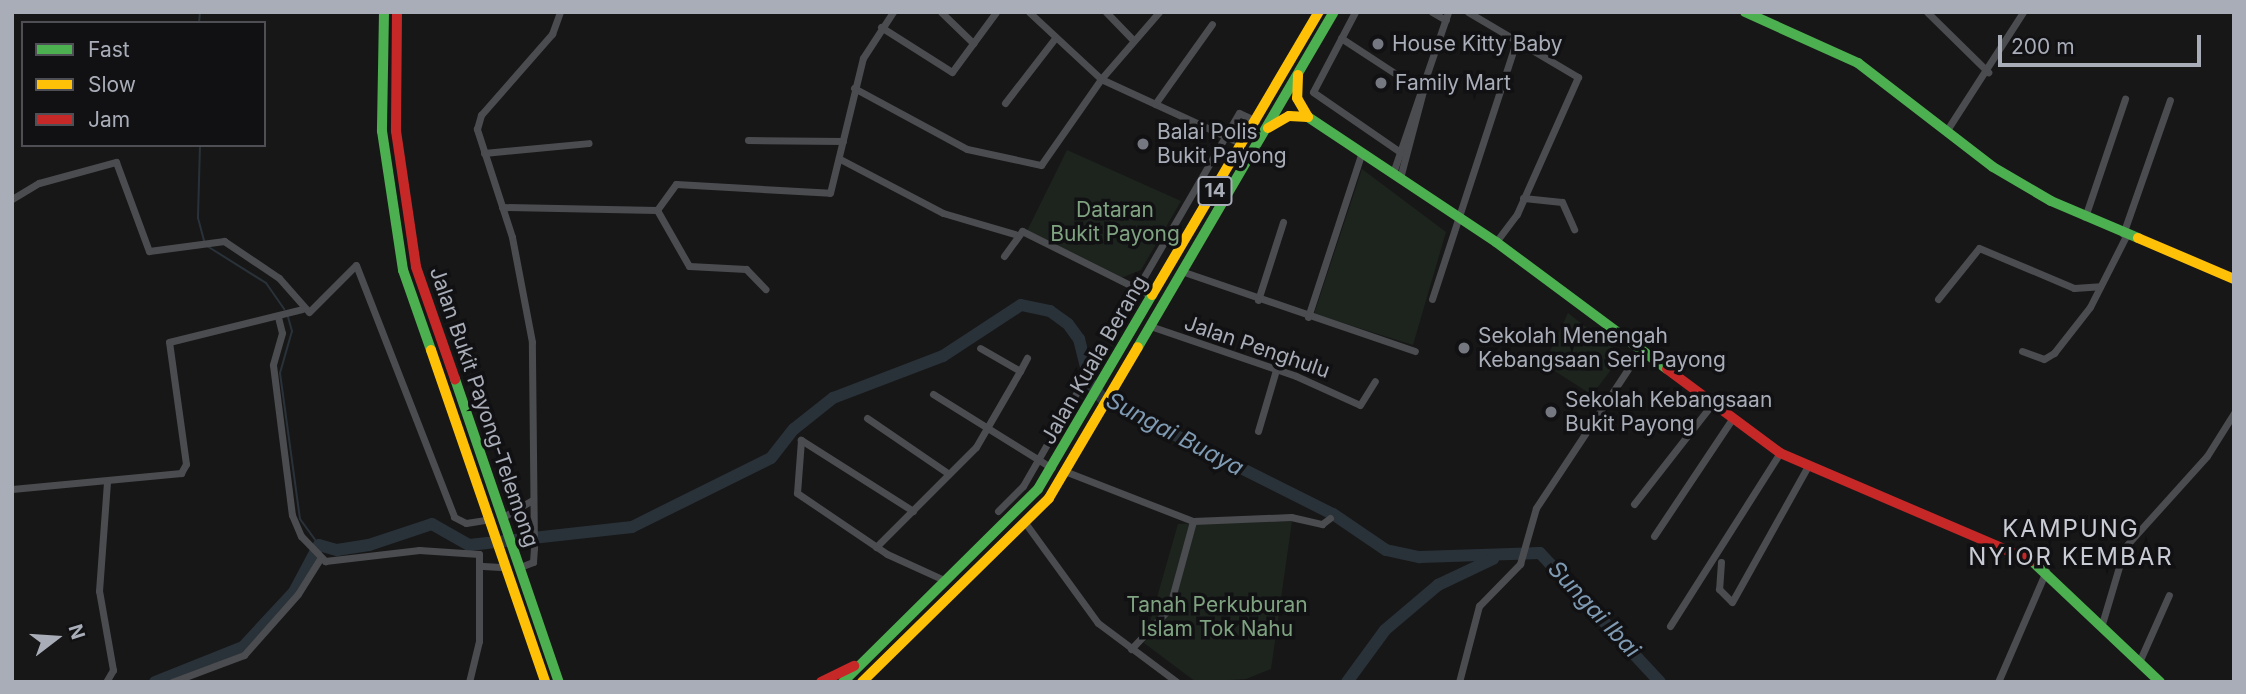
<!DOCTYPE html>
<html>
<head>
<meta charset="utf-8">
<style>
  body { margin:0 }
  #map { position:relative; width:2246px; height:694px; overflow:hidden; background:#171717; font-family:Inter,sans-serif }
  div>[style] { position:absolute }
  [style*='--x'] { left:calc(var(--x)*1px); top:calc(var(--y)*1px); width:calc(var(--w)*1px); rotate:calc(var(--a)*1deg) }
  .green>* { inset:0; background:#1d241e }
  .stream>* { height:2px; margin:-1px; padding:0 1px; transform-origin:1px; border-radius:1px; background:#2a3239 }
  .river>* { height:12px; margin:-6px; padding:0 6px; transform-origin:6px; border-radius:6px; background:#2a3239 }
  .street>* { height:7px; margin:-3.5px; padding:0 3.5px; transform-origin:3.5px; border-radius:3.5px; background:#4b4c50 }
  .fast>* { height:10px; margin:-5px; padding:0 5px; transform-origin:5px; border-radius:5px; background:#4caf50 }
  .slow>* { height:10px; margin:-5px; padding:0 5px; transform-origin:5px; border-radius:5px; background:#ffc107 }
  .jam>* { height:10px; margin:-5px; padding:0 5px; transform-origin:5px; border-radius:5px; background:#c62828 }
  .dots>* { width:19px; height:19px; translate:-50% -50%; box-sizing:border-box; border:4px solid #111113; border-radius:50% }
  span { translate:-50% -50%; white-space:nowrap; text-align:center; line-height:1.15; -webkit-text-stroke:7px #111113; paint-order:stroke }
  .shield-label span { padding:2px 5px; background:#111113; border:2px solid; border-radius:5px; -webkit-text-stroke-width:0 }
  .shield-label { font-size:19px; color:#a8adb8; font-weight:700 }
  .poi-label { font-size:21px; color:#a8adb8 }
  .left { translate:0 -50%; text-align:left }
  .park-label { font-size:21px; color:#7fa381 }
  .street-label { font-size:21px; color:#a8adb8 }
  .water-label { font-size:23px; color:#7f9bb3; font-style:italic }
  .quarter-label { font-size:24px; color:#c9ccd4; letter-spacing:2px }
  .frame { position:absolute; inset:0; border:14px solid #a8adb8; pointer-events:none }
  .legend { position:absolute; left:21px; top:21px; width:245px; height:126px; box-sizing:border-box; background:#111113; border:2px solid #4d4f55; margin:0; padding:9px 12px; list-style:none; font-size:21px; color:#a8adb8 }
  .legend li { display:flex; align-items:center; gap:14px; height:35px }
  .legend b { width:35px; border:2px solid #4d4f55 }
  .north { position:absolute; left:21px; top:603px; width:70px; height:70px; -webkit-text-stroke:5px #111113; paint-order:stroke; rotate:73deg; font-size:19px; font-weight:700; line-height:28px; text-align:center; color:#a8adb8 }
  .north::after { content:''; display:block; margin:auto; width:24px; height:32px; background:#a8adb8; clip-path:polygon(50% 0,100% 100%,50% 72%,0 100%) }
  .scale { position:absolute; left:1998px; top:35px; width:203px; height:32px; box-sizing:border-box; border:4px solid #a8adb8; border-top:0; padding-left:9px; font-size:21px; line-height:24px; white-space:nowrap; color:#a8adb8; -webkit-text-stroke:5px #111113; paint-order:stroke }
</style>
</head>
<body>
<div id="map">
  <div class="green">
    <div style="clip-path:polygon(1067px 150px,1181px 201px,1141px 270px,1121px 278px,1027px 231px)"></div>
    <div style="clip-path:polygon(1362px 169px,1446px 232px,1413px 345px,1314px 314px)"></div>
    <div style="clip-path:polygon(1568px 313px,1622px 355px,1592px 395px,1544px 364px)"></div>
    <div style="clip-path:polygon(1292px 521px,1271px 669px,1246px 679px,1196px 682px,1144px 643px,1178px 524px)"></div>
  </div>
  <div class="stream">
    <div style="--x:199;--y:23;--w:11;--a:-85"></div>
    <div style="--x:200;--y:145;--w:73;--a:91.6"></div>
    <div style="--x:198;--y:218;--w:24;--a:75"></div>
    <div style="--x:207;--y:246;--w:70;--a:32.1"></div>
    <div style="--x:266;--y:283;--w:32;--a:55"></div>
    <div style="--x:288;--y:317;--w:15;--a:74"></div>
    <div style="--x:292;--y:331;--w:44;--a:105.9"></div>
    <div style="--x:280;--y:373;--w:147;--a:82.2"></div>
    <div style="--x:300;--y:519;--w:32;--a:54"></div>
  </div>
  <div class="river">
    <div style="--x:155;--y:682;--w:95;--a:-21.7"></div>
    <div style="--x:243;--y:647;--w:75;--a:-47.2"></div>
    <div style="--x:294;--y:592;--w:53;--a:-62"></div>
    <div style="--x:319;--y:545;--w:19;--a:16"></div>
    <div style="--x:337;--y:550;--w:32;--a:-9"></div>
    <div style="--x:369;--y:545;--w:66;--a:-18.4"></div>
    <div style="--x:432;--y:524;--w:43;--a:29.6"></div>
    <div style="--x:469;--y:545;--w:164;--a:-6.3"></div>
    <div style="--x:632;--y:527;--w:155;--a:-26.4"></div>
    <div style="--x:771;--y:458;--w:37;--a:-52"></div>
    <div style="--x:794;--y:429;--w:50;--a:-38.5"></div>
    <div style="--x:833;--y:398;--w:118;--a:-20.9"></div>
    <div style="--x:943;--y:356;--w:93;--a:-33.2"></div>
    <div style="--x:1021;--y:305;--w:30;--a:12"></div>
    <div style="--x:1050;--y:311;--w:22;--a:36"></div>
    <div style="--x:1068;--y:324;--w:19;--a:54"></div>
    <div style="--x:1079;--y:339;--w:45;--a:76"></div>
    <div style="--x:1090;--y:383;--w:21;--a:51"></div>
    <div style="--x:1103;--y:399;--w:257;--a:26.6"></div>
    <div style="--x:1333;--y:514;--w:64;--a:34.2"></div>
    <div style="--x:1386;--y:550;--w:35;--a:12"></div>
    <div style="--x:1420;--y:557;--w:120;--a:-1.9"></div>
    <div style="--x:1540;--y:553;--w:176;--a:47.1"></div>
    <div style="--x:1347;--y:682;--w:64;--a:-53.8"></div>
    <div style="--x:1385;--y:630;--w:70;--a:-40.3"></div>
    <div style="--x:1438;--y:585;--w:61;--a:-25.3"></div>
  </div>
  <div class="street">
    <div style="--x:941;--y:12;--w:45;--a:44.1"></div>
    <div style="--x:1029;--y:12;--w:98;--a:42.9"></div>
    <div style="--x:1101;--y:79;--w:155;--a:24.7"></div>
    <div style="--x:1106;--y:12;--w:39;--a:46"></div>
    <div style="--x:1355;--y:12;--w:90;--a:117.7"></div>
    <div style="--x:1313;--y:92;--w:106;--a:34.6"></div>
    <div style="--x:1432;--y:12;--w:16;--a:30"></div>
    <div style="--x:1468;--y:12;--w:128;--a:30.6"></div>
    <div style="--x:1578;--y:77;--w:150;--a:114"></div>
    <div style="--x:1517;--y:214;--w:35;--a:127"></div>
    <div style="--x:1927;--y:12;--w:86;--a:44.5"></div>
    <div style="--x:881;--y:27;--w:84;--a:32.4"></div>
    <div style="--x:952;--y:72;--w:74;--a:-53.7"></div>
    <div style="--x:1341;--y:38;--w:97;--a:33.2"></div>
    <div style="--x:854;--y:88;--w:128;--a:28.4"></div>
    <div style="--x:967;--y:149;--w:76;--a:12.2"></div>
    <div style="--x:1041;--y:165;--w:105;--a:-55.1"></div>
    <div style="--x:1101;--y:79;--w:89;--a:-49.1"></div>
    <div style="--x:1005;--y:103;--w:82;--a:-52.4"></div>
    <div style="--x:1155;--y:104;--w:98;--a:-54.5"></div>
    <div style="--x:1947;--y:130;--w:140;--a:-57.2"></div>
    <div style="--x:748;--y:140;--w:95;--a:0.6"></div>
    <div style="--x:484;--y:153;--w:105;--a:-5.4"></div>
    <div style="--x:840;--y:159;--w:116;--a:27.7"></div>
    <div style="--x:943;--y:213;--w:75;--a:16.3"></div>
    <div style="--x:1393;--y:173;--w:170;--a:-71.1"></div>
    <div style="--x:1400;--y:178;--w:90;--a:-75.2"></div>
    <div style="--x:1523;--y:198;--w:39;--a:6"></div>
    <div style="--x:1562;--y:202;--w:30;--a:66"></div>
    <div style="--x:12;--y:199;--w:31;--a:-31"></div>
    <div style="--x:39;--y:183;--w:80;--a:-15.3"></div>
    <div style="--x:116;--y:162;--w:95;--a:69.7"></div>
    <div style="--x:149;--y:251;--w:76;--a:-7.6"></div>
    <div style="--x:224;--y:241;--w:66;--a:33.9"></div>
    <div style="--x:279;--y:278;--w:45;--a:48.6"></div>
    <div style="--x:309;--y:312;--w:66;--a:-45"></div>
    <div style="--x:356;--y:265;--w:270;--a:68.7"></div>
    <div style="--x:454;--y:517;--w:13;--a:27"></div>
    <div style="--x:466;--y:523;--w:25;--a:-9"></div>
    <div style="--x:502;--y:207;--w:155;--a:1.1"></div>
    <div style="--x:657;--y:210;--w:32;--a:-54"></div>
    <div style="--x:676;--y:184;--w:154;--a:3.3"></div>
    <div style="--x:830;--y:193;--w:139;--a:-76.3"></div>
    <div style="--x:863;--y:58;--w:55;--a:-56.9"></div>
    <div style="--x:657;--y:210;--w:64;--a:60.3"></div>
    <div style="--x:689;--y:266;--w:57;--a:3"></div>
    <div style="--x:746;--y:269;--w:28;--a:46"></div>
    <div style="--x:2085;--y:217;--w:125;--a:-71.3"></div>
    <div style="--x:2123;--y:234;--w:142;--a:-70.7"></div>
    <div style="--x:1004;--y:256;--w:31;--a:-54"></div>
    <div style="--x:1022;--y:231;--w:145;--a:26.6"></div>
    <div style="--x:1184;--y:272;--w:244;--a:18.9"></div>
    <div style="--x:1432;--y:299;--w:274;--a:-71.9"></div>
    <div style="--x:1938;--y:299;--w:65;--a:-51.2"></div>
    <div style="--x:1979;--y:248;--w:103;--a:22.8"></div>
    <div style="--x:2074;--y:288;--w:26;--a:-4"></div>
    <div style="--x:1258;--y:300;--w:82;--a:-72.2"></div>
    <div style="--x:278;--y:317;--w:16;--a:76"></div>
    <div style="--x:282;--y:333;--w:33;--a:106"></div>
    <div style="--x:273;--y:365;--w:151;--a:82.8"></div>
    <div style="--x:292;--y:515;--w:23;--a:67"></div>
    <div style="--x:301;--y:536;--w:35;--a:46"></div>
    <div style="--x:325;--y:561;--w:95;--a:-6.7"></div>
    <div style="--x:419;--y:550;--w:60;--a:3.8"></div>
    <div style="--x:479;--y:554;--w:87;--a:90"></div>
    <div style="--x:479;--y:641;--w:42;--a:103.7"></div>
    <div style="--x:1308;--y:317;--w:174;--a:-71.9"></div>
    <div style="--x:1153;--y:327;--w:151;--a:18.9"></div>
    <div style="--x:1296;--y:376;--w:70;--a:24.4"></div>
    <div style="--x:1360;--y:405;--w:28;--a:-58"></div>
    <div style="--x:1112;--y:332;--w:253;--a:-59.9"></div>
    <div style="--x:1239;--y:113;--w:19;--a:25"></div>
    <div style="--x:2022;--y:351;--w:23;--a:20"></div>
    <div style="--x:2044;--y:359;--w:12;--a:-31"></div>
    <div style="--x:2054;--y:353;--w:58;--a:-52"></div>
    <div style="--x:2090;--y:307;--w:80;--a:-63.1"></div>
    <div style="--x:1020;--y:371;--w:15;--a:-62"></div>
    <div style="--x:933;--y:394;--w:140;--a:31.9"></div>
    <div style="--x:867;--y:418;--w:99;--a:34.3"></div>
    <div style="--x:1258;--y:431;--w:64;--a:-73.6"></div>
    <div style="--x:1067;--y:472;--w:135;--a:21.3"></div>
    <div style="--x:1193;--y:521;--w:98;--a:-2.3"></div>
    <div style="--x:1291;--y:517;--w:32;--a:13"></div>
    <div style="--x:1322;--y:524;--w:10;--a:-37"></div>
    <div style="--x:12;--y:489;--w:170;--a:-5.4"></div>
    <div style="--x:181;--y:473;--w:10;--a:-61"></div>
    <div style="--x:186;--y:464;--w:123;--a:-97.9"></div>
    <div style="--x:169;--y:342;--w:137;--a:-13.9"></div>
    <div style="--x:1634;--y:504;--w:127;--a:-52"></div>
    <div style="--x:913;--y:511;--w:133;--a:-147.6"></div>
    <div style="--x:801;--y:440;--w:53;--a:94.3"></div>
    <div style="--x:797;--y:493;--w:109;--a:34.1"></div>
    <div style="--x:887;--y:554;--w:63;--a:24.5"></div>
    <div style="--x:998;--y:511;--w:35;--a:-45"></div>
    <div style="--x:1023;--y:486;--w:106;--a:-60.1"></div>
    <div style="--x:503;--y:517;--w:34;--a:-30"></div>
    <div style="--x:1026;--y:524;--w:122;--a:54"></div>
    <div style="--x:1098;--y:623;--w:99;--a:36.8"></div>
    <div style="--x:1654;--y:536;--w:141;--a:-56.3"></div>
    <div style="--x:876;--y:547;--w:141;--a:-45"></div>
    <div style="--x:976;--y:447;--w:88;--a:-59.9"></div>
    <div style="--x:1020;--y:371;--w:46;--a:-150.1"></div>
    <div style="--x:1721;--y:562;--w:27;--a:94"></div>
    <div style="--x:1719;--y:589;--w:18;--a:45"></div>
    <div style="--x:1732;--y:602;--w:154;--a:-60.8"></div>
    <div style="--x:483;--y:566;--w:22;--a:3"></div>
    <div style="--x:520;--y:567;--w:14;--a:-21"></div>
    <div style="--x:533;--y:562;--w:14;--a:-86"></div>
    <div style="--x:534;--y:548;--w:206;--a:-90.6"></div>
    <div style="--x:532;--y:342;--w:107;--a:-100.8"></div>
    <div style="--x:512;--y:237;--w:114;--a:-108"></div>
    <div style="--x:477;--y:129;--w:15;--a:-74"></div>
    <div style="--x:481;--y:115;--w:108;--a:-48.8"></div>
    <div style="--x:552;--y:34;--w:23;--a:-70"></div>
    <div style="--x:2102;--y:624;--w:80;--a:-73.4"></div>
    <div style="--x:2125;--y:547;--w:122;--a:-48"></div>
    <div style="--x:2207;--y:456;--w:51;--a:-57.9"></div>
    <div style="--x:1670;--y:626;--w:205;--a:-57.6"></div>
    <div style="--x:1131;--y:649;--w:55;--a:-46.5"></div>
    <div style="--x:1169;--y:609;--w:91;--a:-74.7"></div>
    <div style="--x:2140;--y:660;--w:71;--a:-66"></div>
    <div style="--x:106;--y:682;--w:14;--a:-60"></div>
    <div style="--x:113;--y:670;--w:80;--a:-100"></div>
    <div style="--x:99;--y:591;--w:110;--a:-85.8"></div>
    <div style="--x:172;--y:682;--w:77;--a:-20.6"></div>
    <div style="--x:244;--y:655;--w:81;--a:-48.5"></div>
    <div style="--x:298;--y:594;--w:40;--a:-58"></div>
    <div style="--x:1459;--y:682;--w:79;--a:-75.3"></div>
    <div style="--x:1479;--y:606;--w:59;--a:-45.7"></div>
    <div style="--x:1520;--y:564;--w:58;--a:-74.1"></div>
    <div style="--x:1536;--y:508;--w:188;--a:-56.5"></div>
    <div style="--x:1998;--y:682;--w:121;--a:-66.6"></div>
  </div>
  <div class="fast">
    <div style="--x:384;--y:12;--w:119;--a:91"></div>
    <div style="--x:382;--y:131;--w:141;--a:81.4"></div>
    <div style="--x:403;--y:270;--w:85;--a:70.7"></div>
    <div style="--x:1745;--y:12;--w:124;--a:24.3"></div>
    <div style="--x:1858;--y:63;--w:170;--a:37.6"></div>
    <div style="--x:1993;--y:167;--w:67;--a:30.4"></div>
    <div style="--x:2051;--y:201;--w:95;--a:23"></div>
    <div style="--x:1308;--y:117;--w:226;--a:33.6"></div>
    <div style="--x:1496;--y:242;--w:213;--a:36.6"></div>
    <div style="--x:1138;--y:347;--w:388;--a:-59.7"></div>
    <div style="--x:455;--y:379;--w:320;--a:71.1"></div>
    <div style="--x:2032;--y:561;--w:176;--a:43.4"></div>
    <div style="--x:843;--y:682;--w:274;--a:-44.7"></div>
    <div style="--x:1038;--y:489;--w:225;--a:-59.6"></div>
  </div>
  <div class="slow">
    <div style="--x:1298;--y:75;--w:23;--a:92"></div>
    <div style="--x:1297;--y:98;--w:22;--a:60"></div>
    <div style="--x:1268;--y:128;--w:24;--a:-30"></div>
    <div style="--x:1289;--y:116;--w:19;--a:3"></div>
    <div style="--x:2138;--y:238;--w:104;--a:23.1"></div>
    <div style="--x:1152;--y:295;--w:329;--a:-59.5"></div>
    <div style="--x:431;--y:350;--w:351;--a:71"></div>
    <div style="--x:862;--y:682;--w:262;--a:-44.5"></div>
    <div style="--x:1049;--y:498;--w:175;--a:-59.5"></div>
  </div>
  <div class="jam">
    <div style="--x:397;--y:12;--w:119;--a:90.5"></div>
    <div style="--x:396;--y:131;--w:137;--a:81.6"></div>
    <div style="--x:416;--y:267;--w:119;--a:70.8"></div>
    <div style="--x:1667;--y:369;--w:141;--a:36.6"></div>
    <div style="--x:1780;--y:453;--w:274;--a:23.2"></div>
    <div style="--x:821;--y:682;--w:37;--a:-26"></div>
  </div>
  <div class="dots">
    <div style="left:1378px;top:44px;background:#757880"></div>
    <div style="left:1381px;top:83px;background:#757880"></div>
    <div style="left:1143px;top:144px;background:#757880"></div>
    <div style="left:1464px;top:348px;background:#757880"></div>
    <div style="left:1551px;top:412px;background:#757880"></div>
  </div>
  <div class="shield-label">
    <span style="left:1215px;top:191px">14</span>
  </div>
  <div class="poi-label">
    <span class="left" style="left:1392px;top:44px">House Kitty Baby</span>
    <span class="left" style="left:1395px;top:83px">Family Mart</span>
    <span class="left" style="left:1157px;top:144px">Balai Polis<br>Bukit Payong</span>
    <span class="left" style="left:1478px;top:348px">Sekolah Menengah<br>Kebangsaan Seri Payong</span>
    <span class="left" style="left:1565px;top:412px">Sekolah Kebangsaan<br>Bukit Payong</span>
  </div>
  <div class="park-label">
    <span style="left:1115px;top:222px">Dataran<br>Bukit Payong</span>
    <span style="left:1217px;top:617px">Tanah Perkuburan<br>Islam Tok Nahu</span>
  </div>
  <div class="street-label">
    <span style="left:1257px;top:347px;rotate:19deg">Jalan Penghulu</span>
    <span style="left:1094px;top:360px;rotate:-60deg">Jalan Kuala Berang</span>
    <span style="left:484px;top:407px;rotate:71deg">Jalan Bukit Payong-Telemong</span>
  </div>
  <div class="water-label">
    <span style="left:1175px;top:434px;rotate:28deg">Sungai Buaya</span>
    <span style="left:1594px;top:609px;rotate:47deg">Sungai Ibai</span>
  </div>
  <div class="quarter-label">
    <span style="left:2071px;top:543px">KAMPUNG<br>NYIOR KEMBAR</span>
  </div>
  <div class="frame"></div>
  <ul class="legend">
  <li><b style="height:9px;background:#4caf50"></b>Fast</li>
  <li><b style="height:9px;background:#ffc107"></b>Slow</li>
  <li><b style="height:9px;background:#c62828"></b>Jam</li>
  </ul>
  <div class="north">N</div>
  <div class="scale">200 m</div>
</div>
</body>
</html>
